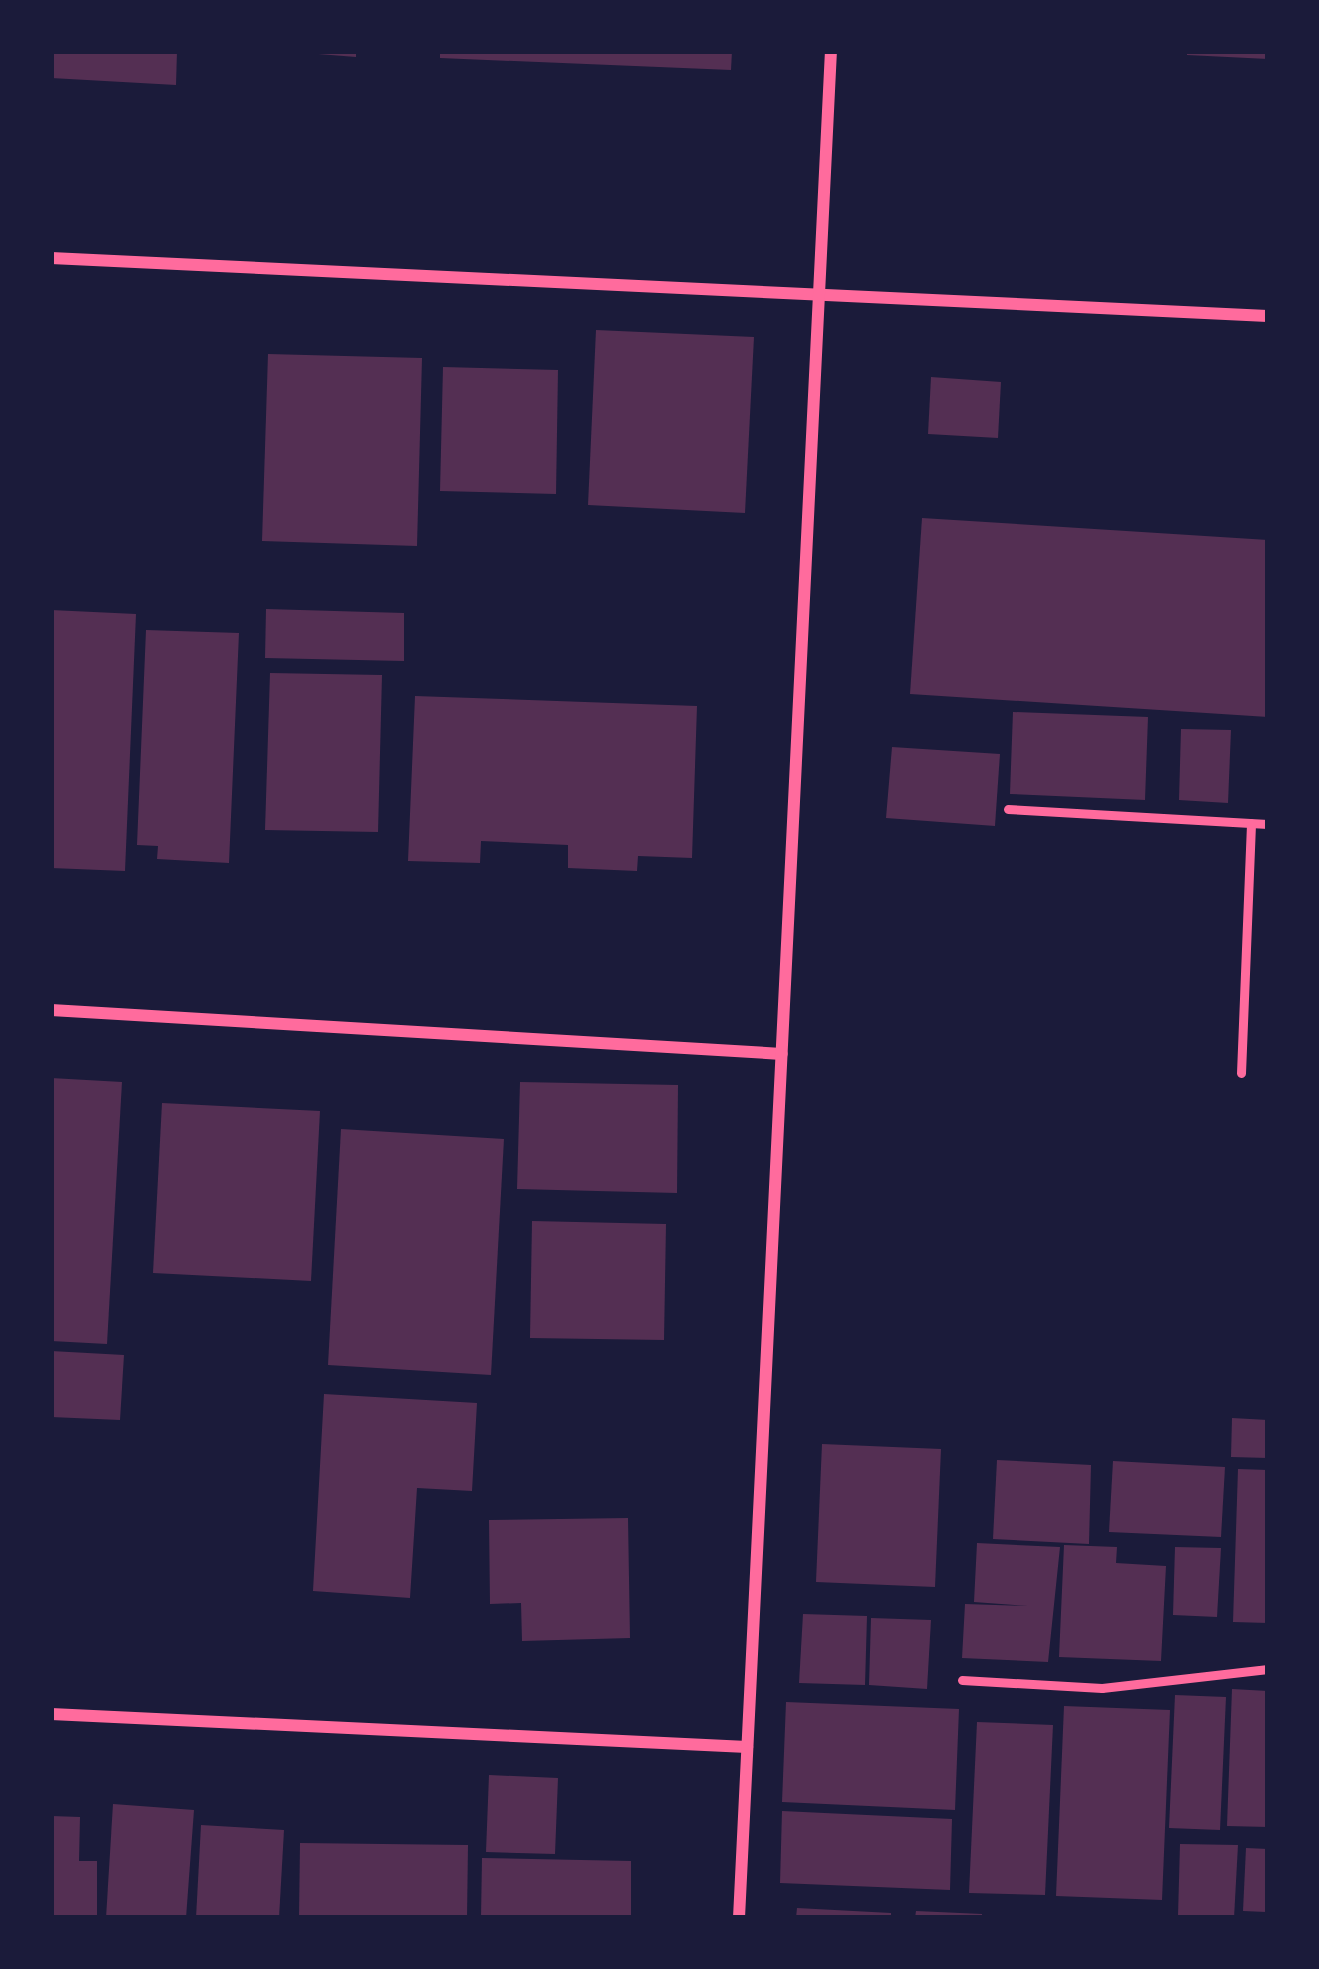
<!DOCTYPE html>
<html>
<head>
<meta charset="utf-8">
<style>
  body { margin:0 }
  #map { position:relative; width:1319px; height:1969px; overflow:hidden; background:#1b1b3a; font-family:Overpass,sans-serif }
  div>[style] { position:absolute }
  [style*='--x'] { left:calc(var(--x)*1px); top:calc(var(--y)*1px); width:calc(var(--w)*1px); rotate:calc(var(--a)*1deg) }
  .building>* { inset:0; background:#542f53 }
  .service>* { height:9px; margin:-4.5px; padding:0 4.5px; transform-origin:4.5px; border-radius:4.5px; background:#ff6b9d }
  .minor>* { height:12px; margin:-6px; padding:0 6px; transform-origin:6px; border-radius:6px; background:#ff6b9d }
  span { translate:-50% -50%; white-space:nowrap; text-align:center; line-height:1.15; -webkit-text-stroke:9px #1b1b3a; paint-order:stroke }
  .frame { position:absolute; inset:0; border:54px solid #1b1b3a; pointer-events:none }
</style>
</head>
<body>
<div id="map">
  <div class="building">
    <div style="clip-path:polygon(51px 51px,177px 51px,176px 85px,51px 78px)"></div>
    <div style="clip-path:polygon(318px 51px,356px 51px,356px 57px,318px 54px)"></div>
    <div style="clip-path:polygon(440px 51px,732px 51px,731px 70px,440px 58px)"></div>
    <div style="clip-path:polygon(1187px 51px,1268px 51px,1268px 59px,1187px 55px)"></div>
    <div style="clip-path:polygon(596px 330px,754px 337px,745px 513px,588px 505px)"></div>
    <div style="clip-path:polygon(268px 354px,422px 358px,417px 546px,262px 541px)"></div>
    <div style="clip-path:polygon(443px 367px,558px 370px,556px 494px,440px 491px)"></div>
    <div style="clip-path:polygon(931px 377px,1001px 382px,998px 438px,928px 434px)"></div>
    <div style="clip-path:polygon(922px 518px,1268px 540px,1268px 717px,910px 694px)"></div>
    <div style="clip-path:polygon(266px 609px,404px 613px,404px 661px,265px 658px)"></div>
    <div style="clip-path:polygon(51px 610px,136px 614px,125px 871px,51px 868px)"></div>
    <div style="clip-path:polygon(146px 630px,239px 633px,229px 863px,157px 859px,158px 846px,137px 845px)"></div>
    <div style="clip-path:polygon(270px 673px,382px 675px,378px 832px,265px 830px)"></div>
    <div style="clip-path:polygon(415px 696px,697px 706px,692px 858px,638px 856px,637px 871px,568px 868px,568px 845px,481px 841px,480px 863px,408px 861px)"></div>
    <div style="clip-path:polygon(1013px 712px,1148px 717px,1145px 800px,1010px 794px)"></div>
    <div style="clip-path:polygon(1181px 729px,1231px 730px,1228px 803px,1179px 800px)"></div>
    <div style="clip-path:polygon(892px 747px,1000px 754px,995px 826px,886px 818px)"></div>
    <div style="clip-path:polygon(51px 1078px,122px 1082px,107px 1344px,51px 1341px)"></div>
    <div style="clip-path:polygon(520px 1082px,678px 1085px,677px 1193px,517px 1189px)"></div>
    <div style="clip-path:polygon(162px 1103px,320px 1111px,311px 1281px,153px 1273px)"></div>
    <div style="clip-path:polygon(341px 1129px,504px 1139px,491px 1375px,328px 1365px)"></div>
    <div style="clip-path:polygon(532px 1221px,666px 1224px,664px 1340px,530px 1338px)"></div>
    <div style="clip-path:polygon(51px 1351px,124px 1355px,120px 1420px,51px 1417px)"></div>
    <div style="clip-path:polygon(324px 1394px,477px 1403px,472px 1491px,417px 1488px,410px 1598px,313px 1591px)"></div>
    <div style="clip-path:polygon(1232px 1418px,1268px 1420px,1268px 1458px,1231px 1457px)"></div>
    <div style="clip-path:polygon(822px 1444px,941px 1449px,935px 1587px,816px 1582px)"></div>
    <div style="clip-path:polygon(997px 1460px,1091px 1465px,1089px 1544px,993px 1539px)"></div>
    <div style="clip-path:polygon(1113px 1461px,1225px 1467px,1221px 1537px,1109px 1532px)"></div>
    <div style="clip-path:polygon(1238px 1469px,1268px 1470px,1268px 1623px,1233px 1622px)"></div>
    <div style="clip-path:polygon(628px 1518px,630px 1638px,522px 1641px,521px 1603px,490px 1604px,489px 1520px)"></div>
    <div style="clip-path:polygon(977px 1543px,1060px 1547px,1048px 1662px,962px 1658px,965px 1604px,1028px 1606px,974px 1602px)"></div>
    <div style="clip-path:polygon(1064px 1545px,1117px 1547px,1116px 1563px,1166px 1566px,1161px 1661px,1059px 1657px)"></div>
    <div style="clip-path:polygon(1175px 1547px,1221px 1548px,1217px 1617px,1173px 1615px)"></div>
    <div style="clip-path:polygon(803px 1614px,867px 1616px,865px 1685px,799px 1683px)"></div>
    <div style="clip-path:polygon(871px 1618px,931px 1620px,927px 1689px,869px 1685px)"></div>
    <div style="clip-path:polygon(1232px 1689px,1268px 1691px,1268px 1827px,1227px 1826px)"></div>
    <div style="clip-path:polygon(1175px 1695px,1226px 1697px,1220px 1830px,1169px 1828px)"></div>
    <div style="clip-path:polygon(786px 1702px,959px 1709px,955px 1810px,782px 1802px)"></div>
    <div style="clip-path:polygon(1064px 1706px,1170px 1710px,1162px 1900px,1056px 1896px)"></div>
    <div style="clip-path:polygon(977px 1722px,1053px 1725px,1045px 1895px,969px 1893px)"></div>
    <div style="clip-path:polygon(489px 1775px,558px 1778px,555px 1854px,486px 1852px)"></div>
    <div style="clip-path:polygon(113px 1804px,194px 1810px,186px 1918px,106px 1918px)"></div>
    <div style="clip-path:polygon(782px 1811px,952px 1819px,950px 1890px,780px 1883px)"></div>
    <div style="clip-path:polygon(51px 1816px,80px 1817px,79px 1861px,97px 1861px,97px 1918px,51px 1918px)"></div>
    <div style="clip-path:polygon(201px 1825px,284px 1830px,279px 1918px,196px 1918px)"></div>
    <div style="clip-path:polygon(300px 1843px,468px 1845px,467px 1918px,299px 1918px)"></div>
    <div style="clip-path:polygon(1180px 1844px,1238px 1845px,1234px 1918px,1178px 1916px)"></div>
    <div style="clip-path:polygon(1246px 1848px,1268px 1849px,1266px 1912px,1243px 1911px)"></div>
    <div style="clip-path:polygon(482px 1858px,631px 1861px,631px 1918px,481px 1918px)"></div>
    <div style="clip-path:polygon(797px 1908px,891px 1913px,891px 1918px,796px 1918px)"></div>
    <div style="clip-path:polygon(916px 1911px,982px 1914px,982px 1918px,915px 1918px)"></div>
  </div>
  <div class="service">
    <div style="--x:1008;--y:809;--w:260;--a:3.3"></div>
    <div style="--x:1241;--y:1073;--w:250;--a:-87.7"></div>
    <div style="--x:962;--y:1680;--w:140;--a:3.3"></div>
    <div style="--x:1102;--y:1688;--w:167;--a:-6.5"></div>
  </div>
  <div class="minor">
    <div style="--x:51;--y:258;--w:1218;--a:2.73"></div>
    <div style="--x:51;--y:1010;--w:732;--a:3.44"></div>
    <div style="--x:51;--y:1714;--w:697;--a:2.71"></div>
    <div style="--x:739;--y:1918;--w:1869;--a:-87.18"></div>
  </div>
  <div class="frame"></div>
</div>
</body>
</html>
